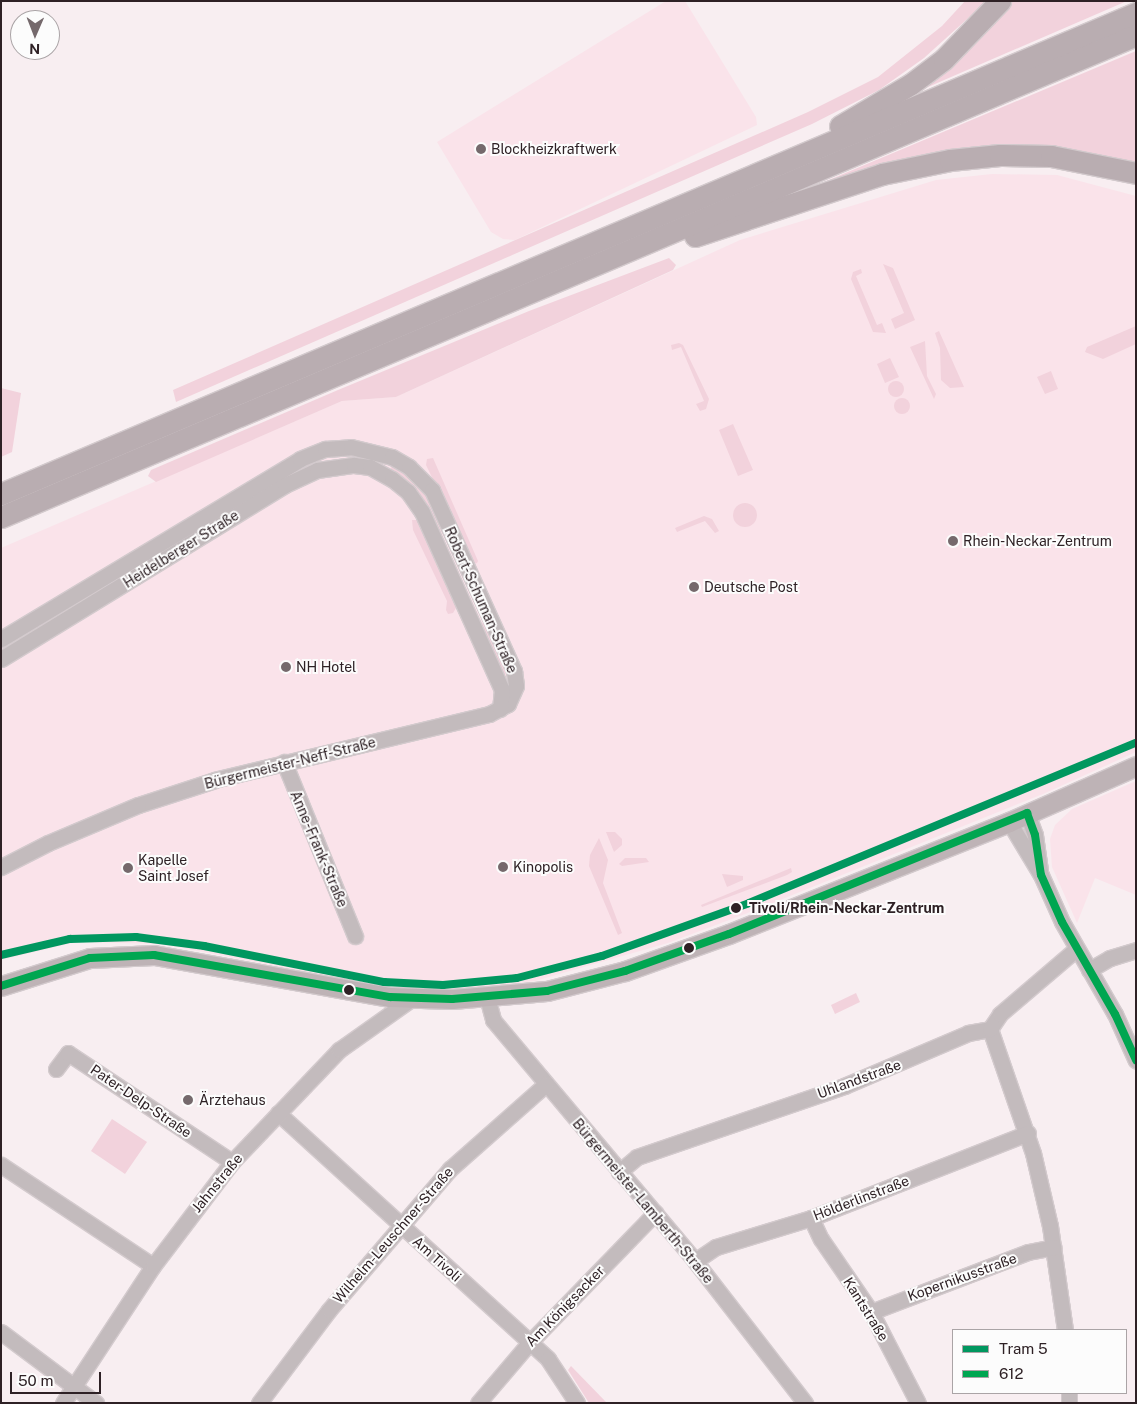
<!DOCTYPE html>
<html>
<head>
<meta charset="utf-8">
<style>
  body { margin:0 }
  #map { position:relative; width:1137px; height:1404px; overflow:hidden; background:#f8eef1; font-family:"Public Sans",sans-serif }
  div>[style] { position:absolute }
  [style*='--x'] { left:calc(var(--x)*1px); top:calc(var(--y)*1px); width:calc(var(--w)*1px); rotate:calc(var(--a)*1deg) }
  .built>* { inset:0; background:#fae3ea }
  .green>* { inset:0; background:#f2d2dc }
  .round { border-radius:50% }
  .roads { filter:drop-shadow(1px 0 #d3cacd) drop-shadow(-1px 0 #d3cacd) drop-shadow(0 1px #d3cacd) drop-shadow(0 -1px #d3cacd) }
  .minor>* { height:15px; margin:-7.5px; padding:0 7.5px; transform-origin:7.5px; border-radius:7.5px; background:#c3bbbd }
  .major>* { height:19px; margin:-9.5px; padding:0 9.5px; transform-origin:9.5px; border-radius:9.5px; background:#beb3b6 }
  .highway>* { height:21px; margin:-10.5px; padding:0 10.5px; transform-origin:10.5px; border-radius:10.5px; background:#b9adb1 }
  .bus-1>* { height:8px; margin:-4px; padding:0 4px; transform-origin:4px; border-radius:4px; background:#00a651 }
  .tram-1>* { height:8px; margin:-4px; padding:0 4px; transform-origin:4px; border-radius:4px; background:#00975f }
  .dots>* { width:14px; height:14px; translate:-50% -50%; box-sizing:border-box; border:2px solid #fcfcfc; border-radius:50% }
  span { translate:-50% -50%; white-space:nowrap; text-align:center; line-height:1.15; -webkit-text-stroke:4px #fcfcfc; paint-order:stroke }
  .poi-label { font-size:14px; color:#2e2125 }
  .left { translate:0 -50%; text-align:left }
  .street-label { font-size:14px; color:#2e2125 }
  .stop-label { font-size:14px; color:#2e2125; font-weight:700 }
  .frame { position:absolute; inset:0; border:2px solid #2e2125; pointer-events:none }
  .legend { position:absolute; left:952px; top:1329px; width:175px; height:65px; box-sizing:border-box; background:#fcfcfc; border:1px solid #aaa4a6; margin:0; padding:6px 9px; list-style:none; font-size:15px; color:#2e2125 }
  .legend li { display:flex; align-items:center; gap:10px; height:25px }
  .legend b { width:25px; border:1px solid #aaa4a6 }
  .north { position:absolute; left:10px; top:10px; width:50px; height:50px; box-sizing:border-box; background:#fcfcfc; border:1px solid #aaa4a6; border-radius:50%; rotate:181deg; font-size:14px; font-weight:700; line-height:20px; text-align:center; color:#2e2125 }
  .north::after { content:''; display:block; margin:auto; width:18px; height:22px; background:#75696c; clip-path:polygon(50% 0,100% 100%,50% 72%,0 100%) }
  .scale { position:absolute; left:10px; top:1372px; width:91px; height:22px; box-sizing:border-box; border:2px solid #2e2125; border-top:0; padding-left:6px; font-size:15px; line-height:18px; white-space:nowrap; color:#2e2125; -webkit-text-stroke:4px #fcfcfc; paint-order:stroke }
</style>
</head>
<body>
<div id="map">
  <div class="built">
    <div style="clip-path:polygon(666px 1px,685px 1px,756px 117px,757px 125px,515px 240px,503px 239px,491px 232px,437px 142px)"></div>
    <div style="clip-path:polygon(992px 174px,1057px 175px,1136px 196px,1136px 752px,1043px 794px,745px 914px,668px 943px,535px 981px,463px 990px,385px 987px,162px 944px,76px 942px,1px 960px,1px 548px,342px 401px,396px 397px,740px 240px,936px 180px)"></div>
    <div style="clip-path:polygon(1136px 781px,1136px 895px,1095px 878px,1077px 923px,1052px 867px,1050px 839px,1055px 825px,1072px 809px)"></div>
  </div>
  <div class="green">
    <div style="clip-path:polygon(965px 1px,987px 1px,924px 58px,879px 90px,812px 124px,176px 402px,173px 390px,808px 112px,878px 77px,942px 26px)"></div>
    <div style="clip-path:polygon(1007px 1px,1127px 1px,898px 100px)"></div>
    <div style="clip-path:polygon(1136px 51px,1136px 167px,1061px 151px,793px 195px)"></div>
    <div style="clip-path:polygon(669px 258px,676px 265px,673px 270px,396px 397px,342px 401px,156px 482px,148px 476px,151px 470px,338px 390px,529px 311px)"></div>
    <div style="clip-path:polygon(883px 264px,893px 268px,915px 320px,895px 329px,891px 319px,904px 313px)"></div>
    <div style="clip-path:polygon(861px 269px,862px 273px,856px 276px,877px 325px,882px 323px,886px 333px,873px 332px,851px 279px,853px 272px)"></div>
    <div style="clip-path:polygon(1136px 326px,1136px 344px,1103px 359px,1085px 352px,1087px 347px)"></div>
    <div style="clip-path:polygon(939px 331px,964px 387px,950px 388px,941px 380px,940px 348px,935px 333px)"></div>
    <div style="clip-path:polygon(925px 341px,927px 376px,936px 394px,934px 399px,910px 347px)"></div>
    <div style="clip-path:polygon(679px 343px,683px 345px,709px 399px,706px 409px,700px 411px,696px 404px,704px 401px,681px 347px,672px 350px,671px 345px)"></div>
    <div style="clip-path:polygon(890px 358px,899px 377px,885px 383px,877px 364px)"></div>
    <div style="clip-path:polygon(1051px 371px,1058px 389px,1045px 394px,1037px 377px)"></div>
    <div class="round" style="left:888px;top:381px;width:16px;height:16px"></div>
    <div style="clip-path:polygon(1px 388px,21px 393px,12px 452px,1px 457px)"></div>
    <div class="round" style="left:894px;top:398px;width:16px;height:16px"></div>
    <div style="clip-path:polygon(733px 424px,753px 470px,738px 476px,719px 430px)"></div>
    <div style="clip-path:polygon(433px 458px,478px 561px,477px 563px,474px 564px,426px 465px,427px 459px)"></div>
    <div style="clip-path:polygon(392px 465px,405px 472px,423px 489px,449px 544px,416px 493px,390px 472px)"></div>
    <div class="round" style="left:733px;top:503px;width:24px;height:24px"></div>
    <div style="clip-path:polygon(704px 516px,712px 519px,719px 531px,715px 533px,705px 521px,677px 532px,675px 528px)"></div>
    <div style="clip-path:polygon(412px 520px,417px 520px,437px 561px,453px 596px,456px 608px,453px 613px,448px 614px,446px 610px,447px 601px,413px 530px)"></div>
    <div style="clip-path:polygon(488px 621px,507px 664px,504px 683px,480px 624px)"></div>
    <div style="clip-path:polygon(606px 832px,615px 832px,622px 839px,622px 845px,614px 852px)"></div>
    <div style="clip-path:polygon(599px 838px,608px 860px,603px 883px,622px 933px,618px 935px,589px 866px,590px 855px)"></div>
    <div style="clip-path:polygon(625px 858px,646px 858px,649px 862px,622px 866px,619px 864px)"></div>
    <div style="clip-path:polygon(791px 868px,792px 872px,787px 875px,702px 907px,701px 905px)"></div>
    <div style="clip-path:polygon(722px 874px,743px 876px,743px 880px,727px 887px)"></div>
    <div style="clip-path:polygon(856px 993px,860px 1002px,835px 1014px,831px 1005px)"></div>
    <div style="clip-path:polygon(112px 1119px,147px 1142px,125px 1174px,91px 1151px)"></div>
    <div style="clip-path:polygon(571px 1366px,607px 1403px,589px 1403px,568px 1370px)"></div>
  </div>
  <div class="roads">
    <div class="minor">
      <div style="--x:1;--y:639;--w:349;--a:-31"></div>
      <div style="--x:300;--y:459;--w:27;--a:-22"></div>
      <div style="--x:325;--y:449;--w:26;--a:-4"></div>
      <div style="--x:351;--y:447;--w:42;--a:13.7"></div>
      <div style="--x:392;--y:457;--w:20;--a:30"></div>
      <div style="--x:409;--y:467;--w:33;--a:45"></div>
      <div style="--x:432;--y:490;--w:199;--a:65.6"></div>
      <div style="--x:514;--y:671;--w:15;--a:82"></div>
      <div style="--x:516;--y:686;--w:20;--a:114"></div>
      <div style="--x:508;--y:704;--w:21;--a:152"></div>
      <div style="--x:489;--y:714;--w:282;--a:166.5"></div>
      <div style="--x:215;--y:780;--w:81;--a:162"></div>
      <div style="--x:138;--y:805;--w:98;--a:157.1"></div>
      <div style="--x:48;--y:843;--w:53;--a:152.9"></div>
      <div style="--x:1;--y:659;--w:333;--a:-31.5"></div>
      <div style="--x:285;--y:485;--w:35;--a:-25"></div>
      <div style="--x:317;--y:470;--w:37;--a:-8"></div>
      <div style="--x:354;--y:465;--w:16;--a:7"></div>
      <div style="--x:370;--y:467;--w:25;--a:29"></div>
      <div style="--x:392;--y:479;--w:21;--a:39"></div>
      <div style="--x:408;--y:492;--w:24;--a:55"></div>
      <div style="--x:422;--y:512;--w:195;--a:65.8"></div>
      <div style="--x:502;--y:690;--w:19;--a:96"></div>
      <div style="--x:284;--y:762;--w:188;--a:67.8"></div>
      <div style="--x:1027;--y:813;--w:23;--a:70"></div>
      <div style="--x:1035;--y:835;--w:36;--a:82"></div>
      <div style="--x:1009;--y:822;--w:62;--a:58.9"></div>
      <div style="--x:1041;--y:875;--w:51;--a:65.9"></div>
      <div style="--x:1062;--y:922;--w:106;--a:60.1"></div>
      <div style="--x:1115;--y:1014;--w:51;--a:65.9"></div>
      <div style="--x:1089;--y:970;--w:24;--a:-30"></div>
      <div style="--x:1110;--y:958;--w:27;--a:-17"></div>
      <div style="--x:487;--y:997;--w:24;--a:75"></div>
      <div style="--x:493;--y:1020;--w:314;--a:50"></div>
      <div style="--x:695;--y:1261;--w:180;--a:52.2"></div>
      <div style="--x:990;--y:1029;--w:131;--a:70.9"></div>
      <div style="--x:1033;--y:1153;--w:75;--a:76.9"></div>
      <div style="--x:1050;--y:1226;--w:105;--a:81.8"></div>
      <div style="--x:56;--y:1069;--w:20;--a:-53"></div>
      <div style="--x:68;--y:1053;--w:197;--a:33.6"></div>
      <div style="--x:278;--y:1113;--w:365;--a:42.3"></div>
      <div style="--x:548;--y:1359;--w:53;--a:56.6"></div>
      <div style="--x:1;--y:1165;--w:182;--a:33.6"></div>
      <div style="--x:619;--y:1172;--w:23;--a:-40"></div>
      <div style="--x:637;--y:1157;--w:219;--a:-18.9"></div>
      <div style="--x:844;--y:1086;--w:135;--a:-23.1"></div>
      <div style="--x:968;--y:1033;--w:22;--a:-10"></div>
      <div style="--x:990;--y:1029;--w:18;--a:-56"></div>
      <div style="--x:1000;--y:1014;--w:100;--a:-40.5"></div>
      <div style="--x:811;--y:1218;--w:23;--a:65"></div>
      <div style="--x:821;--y:1239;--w:88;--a:55.6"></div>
      <div style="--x:871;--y:1312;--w:102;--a:62.7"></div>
      <div style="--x:695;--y:1261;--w:25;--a:-34"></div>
      <div style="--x:716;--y:1247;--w:99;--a:-17"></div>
      <div style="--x:811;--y:1218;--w:233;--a:-21.4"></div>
      <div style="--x:871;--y:1312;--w:168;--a:-20.9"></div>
      <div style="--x:1028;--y:1252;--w:26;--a:-11"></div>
      <div style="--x:1;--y:1332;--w:119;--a:36.8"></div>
      <div style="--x:63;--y:1403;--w:164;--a:-56.7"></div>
      <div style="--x:153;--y:1266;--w:131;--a:-52.8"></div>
      <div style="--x:232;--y:1162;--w:155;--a:-46.3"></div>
      <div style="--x:339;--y:1050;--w:88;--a:-35.3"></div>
      <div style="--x:259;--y:1403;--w:116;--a:-53"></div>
      <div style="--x:329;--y:1310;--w:186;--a:-49.4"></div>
      <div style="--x:450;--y:1169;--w:128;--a:-41.5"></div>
      <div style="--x:478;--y:1403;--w:80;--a:-49.6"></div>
      <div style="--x:530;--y:1342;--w:180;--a:-45.9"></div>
      <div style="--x:1069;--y:1403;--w:10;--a:-90"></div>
    </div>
    <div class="major">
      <div style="--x:1;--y:986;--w:93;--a:-17.5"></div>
      <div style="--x:90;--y:958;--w:64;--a:-2.7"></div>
      <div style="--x:154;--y:955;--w:240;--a:10.1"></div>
      <div style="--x:390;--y:997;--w:62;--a:1.8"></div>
      <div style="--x:452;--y:999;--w:95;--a:-4.8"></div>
      <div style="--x:547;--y:991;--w:81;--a:-14.4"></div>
      <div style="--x:625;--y:971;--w:110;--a:-19.6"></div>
      <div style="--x:729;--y:934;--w:302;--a:-21.8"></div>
      <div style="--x:1009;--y:822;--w:139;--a:-23.8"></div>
    </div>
    <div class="highway">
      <div style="--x:840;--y:126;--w:82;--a:-30.6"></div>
      <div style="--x:911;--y:84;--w:41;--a:-37.1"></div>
      <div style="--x:944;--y:59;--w:81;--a:-46"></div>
      <div style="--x:695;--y:236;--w:197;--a:-18.3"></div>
      <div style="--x:882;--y:174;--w:69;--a:-11.6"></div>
      <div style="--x:950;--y:160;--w:50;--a:-5.7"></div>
      <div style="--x:1000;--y:155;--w:51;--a:1.1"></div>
      <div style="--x:1051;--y:156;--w:87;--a:11.3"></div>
      <div style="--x:1;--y:494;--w:1233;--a:-22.97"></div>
      <div style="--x:1;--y:517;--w:1233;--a:-23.01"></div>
    </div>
  </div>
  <div class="bus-1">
    <div style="--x:1;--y:986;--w:93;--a:-17.5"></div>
    <div style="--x:90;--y:958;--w:64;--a:-2.7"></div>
    <div style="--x:154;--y:955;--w:240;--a:10.1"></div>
    <div style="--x:390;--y:997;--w:62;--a:1.8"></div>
    <div style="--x:452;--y:999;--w:95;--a:-4.8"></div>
    <div style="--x:547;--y:991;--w:81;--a:-14.4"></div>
    <div style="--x:625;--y:971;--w:110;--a:-19.6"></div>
    <div style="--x:729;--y:934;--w:322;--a:-22.1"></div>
    <div style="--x:1027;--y:813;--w:23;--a:70"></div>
    <div style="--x:1035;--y:835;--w:40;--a:81.5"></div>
    <div style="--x:1041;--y:875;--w:51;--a:65.9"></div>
    <div style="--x:1062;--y:922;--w:106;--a:60.1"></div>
    <div style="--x:1115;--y:1014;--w:51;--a:65.5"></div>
  </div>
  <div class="tram-1">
    <div style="--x:1;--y:955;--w:71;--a:-13.1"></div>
    <div style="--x:70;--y:939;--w:66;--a:-1.7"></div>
    <div style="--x:136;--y:937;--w:69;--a:7.5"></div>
    <div style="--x:204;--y:946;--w:184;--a:11.3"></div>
    <div style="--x:384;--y:982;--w:59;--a:2.9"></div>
    <div style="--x:443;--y:985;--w:74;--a:-5.4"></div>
    <div style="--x:517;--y:978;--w:88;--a:-14.5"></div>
    <div style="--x:602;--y:956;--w:156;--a:-19.8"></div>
    <div style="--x:749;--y:903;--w:419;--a:-22.5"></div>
  </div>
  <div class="dots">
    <div style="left:481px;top:149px;background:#75696c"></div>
    <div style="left:953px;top:541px;background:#75696c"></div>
    <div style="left:694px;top:587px;background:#75696c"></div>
    <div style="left:286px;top:667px;background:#75696c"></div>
    <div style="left:503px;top:867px;background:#75696c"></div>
    <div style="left:128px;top:868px;background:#75696c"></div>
    <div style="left:736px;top:908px;background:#2e2125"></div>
    <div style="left:689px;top:948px;background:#2e2125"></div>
    <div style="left:349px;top:990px;background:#2e2125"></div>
    <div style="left:188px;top:1100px;background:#75696c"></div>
  </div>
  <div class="poi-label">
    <span class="left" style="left:491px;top:149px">Blockheizkraftwerk</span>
    <span class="left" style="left:963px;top:541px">Rhein-Neckar-Zentrum</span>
    <span class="left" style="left:704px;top:587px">Deutsche Post</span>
    <span class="left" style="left:296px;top:667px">NH Hotel</span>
    <span class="left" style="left:138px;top:868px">Kapelle<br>Saint Josef</span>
    <span class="left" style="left:513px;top:867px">Kinopolis</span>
    <span class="left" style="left:199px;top:1100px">Ärztehaus</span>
  </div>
  <div class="street-label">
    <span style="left:181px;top:549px;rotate:-32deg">Heidelberger Straße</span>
    <span style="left:481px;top:600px;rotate:66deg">Robert-Schuman-Straße</span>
    <span style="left:290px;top:763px;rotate:-14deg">Bürgermeister-Neff-Straße</span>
    <span style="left:319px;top:849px;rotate:67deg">Anne-Frank-Straße</span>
    <span style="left:859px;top:1079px;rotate:-20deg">Uhlandstraße</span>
    <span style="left:141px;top:1101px;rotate:34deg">Pater-Delp-Straße</span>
    <span style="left:217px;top:1183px;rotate:-51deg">Jahnstraße</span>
    <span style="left:861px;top:1198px;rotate:-21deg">Hölderlinstraße</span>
    <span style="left:643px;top:1201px;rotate:50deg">Bürgermeister-Lamberth-Straße</span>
    <span style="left:393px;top:1235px;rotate:-49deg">Wilhelm-Leuschner-Straße</span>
    <span style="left:437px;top:1259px;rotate:42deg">Am Tivoli</span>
    <span style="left:962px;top:1277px;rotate:-20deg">Kopernikusstraße</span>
    <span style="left:565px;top:1306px;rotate:-46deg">Am Königsacker</span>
    <span style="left:866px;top:1309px;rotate:58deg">Kantstraße</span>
  </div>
  <div class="stop-label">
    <span class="left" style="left:749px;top:908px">Tivoli/Rhein-Neckar-Zentrum</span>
  </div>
  <div class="frame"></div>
  <ul class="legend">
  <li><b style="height:6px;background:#00975f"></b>Tram 5</li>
  <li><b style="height:6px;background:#00a651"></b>612</li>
  </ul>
  <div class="north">N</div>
  <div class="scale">50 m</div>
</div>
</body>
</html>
